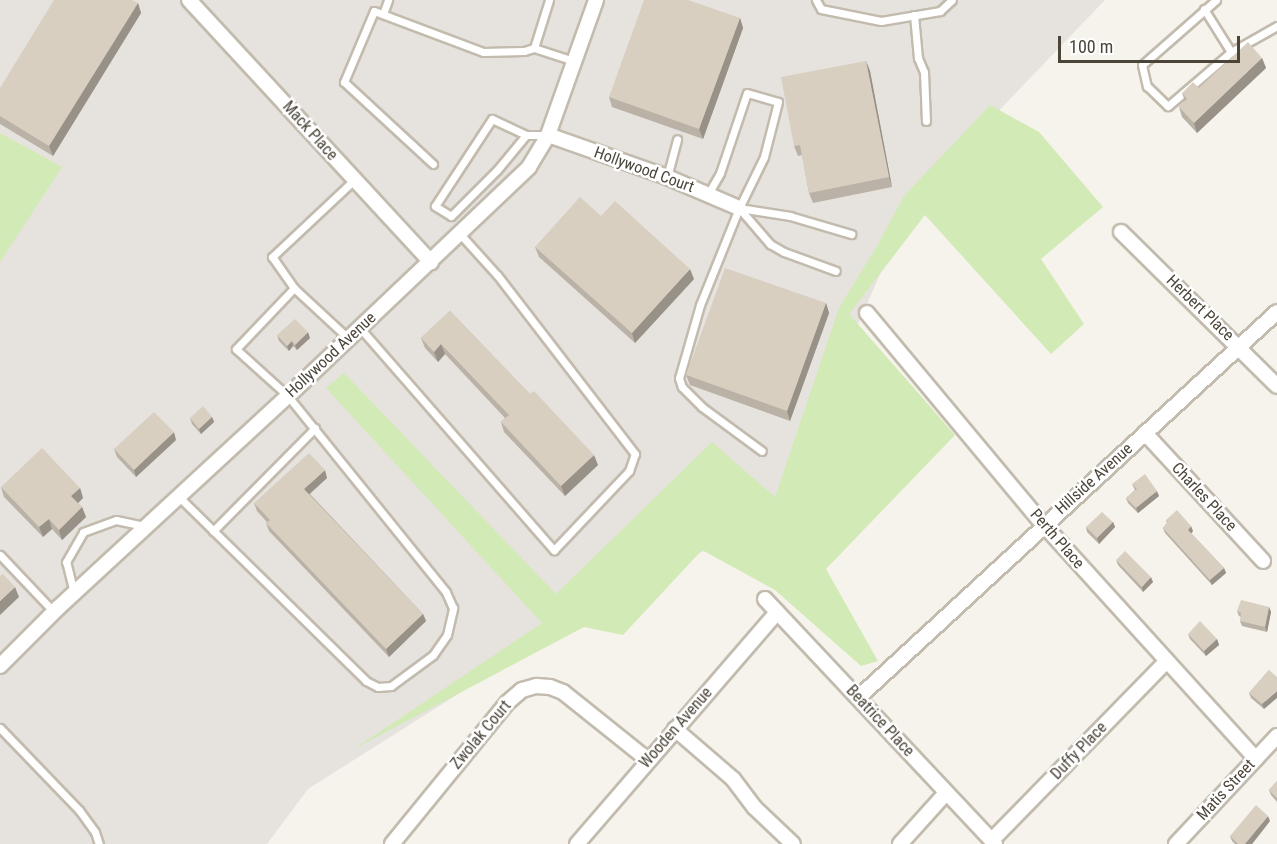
<!DOCTYPE html>
<html>
<head>
<meta charset="utf-8">
<style>
  body { margin:0 }
  #map { position:relative; width:1277px; height:844px; overflow:hidden; background:#f6f3ec; font-family:"Roboto Condensed",sans-serif }
  div>[style] { position:absolute }
  [style*='--x'] { left:calc(var(--x)*1px); top:calc(var(--y)*1px); width:calc(var(--w)*1px); rotate:calc(var(--a)*1deg) }
  .industrial>* { inset:0; background:#e6e2dd }
  .green>* { inset:0; background:#d2eab5 }
  .roads { filter:drop-shadow(2px 0 #c2bbae) drop-shadow(-2px 0 #c2bbae) drop-shadow(0 2px #c2bbae) drop-shadow(0 -2px #c2bbae) }
  .lane>* { height:7px; margin:-3.5px; padding:0 3.5px; transform-origin:3.5px; border-radius:3.5px; background:#fff }
  .street>* { height:14px; margin:-7px; padding:0 7px; transform-origin:7px; border-radius:7px; background:#fff }
  .wall>* { inset:0; background:#bab2a6 }
  .shaded-wall>* { inset:0; background:#979187 }
  .building>* { inset:0; background:#d8cfc1 }
  span { translate:-50% -50%; white-space:nowrap; text-align:center; line-height:1.15; -webkit-text-stroke:5px #fff; paint-order:stroke }
  .street-label { font-size:16px; color:#4b4439 }
  .scale { position:absolute; left:1058px; top:36px; width:182px; height:27px; box-sizing:border-box; border:3px solid #4b4439; border-top:0; padding-left:8px; font-size:18px; line-height:21px; white-space:nowrap; color:#4b4439; -webkit-text-stroke:4px #fff; paint-order:stroke }
</style>
</head>
<body>
<div id="map">
  <div class="industrial">
    <div style="clip-path:polygon(0 0,1105px 0,963px 148px,909px 209px,773px 516px,605px 601px,308px 789px,267px 844px,0 844px)"></div>
  </div>
  <div class="green">
    <div style="clip-path:polygon(990px 105px,1039px 132px,1103px 207px,1041px 259px,1084px 324px,1051px 354px,925px 215px,849px 314px,955px 435px,826px 569px,878px 661px,861px 666px,775px 590px,702px 550px,623px 635px,584px 627px,354px 749px,542px 623px,326px 388px,344px 373px,556px 594px,712px 442px,775px 497px,839px 308px,877px 246px,904px 196px)"></div>
    <div style="clip-path:polygon(0 133px,62px 167px,0 262px)"></div>
  </div>
  <div class="roads">
    <div class="lane">
      <div style="--x:816;--y:0;--w:10;--a:61"></div>
      <div style="--x:821;--y:9;--w:61;--a:11.3"></div>
      <div style="--x:881;--y:21;--w:60;--a:-9.6"></div>
      <div style="--x:940;--y:11;--w:16;--a:-43"></div>
      <div style="--x:1216;--y:0;--w:98;--a:138.7"></div>
      <div style="--x:1142;--y:65;--w:22;--a:77"></div>
      <div style="--x:1147;--y:86;--w:29;--a:44"></div>
      <div style="--x:1168;--y:106;--w:83;--a:-40.6"></div>
      <div style="--x:1231;--y:52;--w:53;--a:-29.5"></div>
      <div style="--x:1204;--y:9;--w:51;--a:57.9"></div>
      <div style="--x:383;--y:14;--w:15;--a:-70"></div>
      <div style="--x:914;--y:15;--w:43;--a:84.7"></div>
      <div style="--x:918;--y:58;--w:15;--a:67"></div>
      <div style="--x:924;--y:72;--w:49;--a:87.7"></div>
      <div style="--x:534;--y:48;--w:50;--a:-72.6"></div>
      <div style="--x:526;--y:135;--w:45;--a:129.6"></div>
      <div style="--x:497;--y:170;--w:65;--a:135"></div>
      <div style="--x:451;--y:216;--w:19;--a:-148"></div>
      <div style="--x:435;--y:206;--w:104;--a:-56.8"></div>
      <div style="--x:492;--y:119;--w:38;--a:25"></div>
      <div style="--x:526;--y:135;--w:22;--a:0"></div>
      <div style="--x:433;--y:164;--w:121;--a:-137.3"></div>
      <div style="--x:344;--y:82;--w:77;--a:-67.1"></div>
      <div style="--x:374;--y:11;--w:116;--a:20.6"></div>
      <div style="--x:483;--y:52;--w:41;--a:-1.4"></div>
      <div style="--x:524;--y:51;--w:10;--a:-17"></div>
      <div style="--x:534;--y:48;--w:42;--a:18"></div>
      <div style="--x:667;--y:177;--w:39;--a:-75"></div>
      <div style="--x:708;--y:194;--w:24;--a:-60"></div>
      <div style="--x:720;--y:173;--w:84;--a:-71.4"></div>
      <div style="--x:747;--y:93;--w:32;--a:16"></div>
      <div style="--x:778;--y:102;--w:57;--a:104.3"></div>
      <div style="--x:764;--y:157;--w:57;--a:116.1"></div>
      <div style="--x:739;--y:208;--w:105;--a:111.9"></div>
      <div style="--x:700;--y:305;--w:76;--a:106"></div>
      <div style="--x:679;--y:378;--w:9;--a:72"></div>
      <div style="--x:682;--y:387;--w:28;--a:45"></div>
      <div style="--x:702;--y:407;--w:74;--a:36.3"></div>
      <div style="--x:739;--y:208;--w:48;--a:49.3"></div>
      <div style="--x:770;--y:244;--w:16;--a:30"></div>
      <div style="--x:784;--y:252;--w:55;--a:20.1"></div>
      <div style="--x:739;--y:208;--w:52;--a:8.9"></div>
      <div style="--x:790;--y:216;--w:64;--a:16.4"></div>
      <div style="--x:360;--y:328;--w:295;--a:48.9"></div>
      <div style="--x:554;--y:550;--w:109;--a:-46.5"></div>
      <div style="--x:629;--y:471;--w:18;--a:-71"></div>
      <div style="--x:635;--y:454;--w:226;--a:-127.6"></div>
      <div style="--x:497;--y:275;--w:55;--a:-132.1"></div>
      <div style="--x:349;--y:339;--w:75;--a:-137.2"></div>
      <div style="--x:294;--y:288;--w:38;--a:-125"></div>
      <div style="--x:272;--y:257;--w:112;--a:-43.2"></div>
      <div style="--x:177;--y:495;--w:265;--a:44.5"></div>
      <div style="--x:366;--y:681;--w:13;--a:27"></div>
      <div style="--x:378;--y:687;--w:13;--a:-4"></div>
      <div style="--x:391;--y:686;--w:52;--a:-36.4"></div>
      <div style="--x:433;--y:655;--w:24;--a:-55"></div>
      <div style="--x:447;--y:635;--w:28;--a:-77"></div>
      <div style="--x:453;--y:608;--w:17;--a:-114"></div>
      <div style="--x:446;--y:592;--w:252;--a:-128.9"></div>
      <div style="--x:288;--y:396;--w:70;--a:-137.9"></div>
      <div style="--x:236;--y:349;--w:84;--a:-46.4"></div>
      <div style="--x:213;--y:531;--w:145;--a:-45.3"></div>
      <div style="--x:0;--y:555;--w:79;--a:46.5"></div>
      <div style="--x:74;--y:593;--w:32;--a:-104"></div>
      <div style="--x:66;--y:562;--w:34;--a:-60"></div>
      <div style="--x:83;--y:532;--w:35;--a:-20"></div>
      <div style="--x:116;--y:520;--w:30;--a:12"></div>
      <div style="--x:0;--y:728;--w:114;--a:46.1"></div>
      <div style="--x:79;--y:810;--w:27;--a:54"></div>
      <div style="--x:95;--y:832;--w:13;--a:72"></div>
    </div>
    <div class="street">
      <div style="--x:189;--y:0;--w:357;--a:47.3"></div>
      <div style="--x:548;--y:135;--w:126;--a:19.4"></div>
      <div style="--x:667;--y:177;--w:78;--a:23.3"></div>
      <div style="--x:1121;--y:232;--w:219;--a:44.6"></div>
      <div style="--x:867;--y:313;--w:275;--a:50.2"></div>
      <div style="--x:1043;--y:524;--w:317;--a:47.8"></div>
      <div style="--x:1145;--y:433;--w:174;--a:47.3"></div>
      <div style="--x:765;--y:599;--w:336;--a:46.8"></div>
      <div style="--x:0;--y:666;--w:83;--a:-45"></div>
      <div style="--x:59;--y:607;--w:311;--a:-42.7"></div>
      <div style="--x:288;--y:396;--w:332;--a:-43.5"></div>
      <div style="--x:529;--y:167;--w:37;--a:-59"></div>
      <div style="--x:548;--y:135;--w:143;--a:-70.4"></div>
      <div style="--x:859;--y:697;--w:568;--a:-42.65"></div>
      <div style="--x:675;--y:729;--w:77;--a:40.8"></div>
      <div style="--x:733;--y:779;--w:36;--a:53"></div>
      <div style="--x:755;--y:808;--w:52;--a:43.5"></div>
      <div style="--x:992;--y:840;--w:249;--a:-45.7"></div>
      <div style="--x:392;--y:844;--w:183;--a:-50.8"></div>
      <div style="--x:508;--y:702;--w:18;--a:-41"></div>
      <div style="--x:522;--y:690;--w:15;--a:-16"></div>
      <div style="--x:536;--y:686;--w:14;--a:4"></div>
      <div style="--x:550;--y:687;--w:14;--a:21"></div>
      <div style="--x:563;--y:692;--w:109;--a:38.7"></div>
      <div style="--x:577;--y:844;--w:306;--a:-49.2"></div>
      <div style="--x:900;--y:844;--w:69;--a:-48"></div>
      <div style="--x:1176;--y:844;--w:148;--a:-46.9"></div>
    </div>
  </div>
  <div class="wall">
    <div style="clip-path:polygon(138px 3px,141px 13px,53px 156px,0 124px,0 88px)"></div>
    <div style="clip-path:polygon(740px 18px,743px 28px,703px 139px,612px 107px,609px 97px)"></div>
    <div style="clip-path:polygon(1262px 58px,1266px 68px,1197px 133px,1182px 117px,1179px 107px,1185px 101px,1182px 93px,1199px 88px)"></div>
    <div style="clip-path:polygon(866px 61px,870px 71px,892px 187px,813px 203px,809px 193px,802px 155px,798px 156px,794px 146px)"></div>
    <div style="clip-path:polygon(601px 216px,694px 279px,635px 343px,539px 257px,535px 247px)"></div>
    <div style="clip-path:polygon(826px 303px,829px 313px,790px 421px,690px 385px,686px 375px)"></div>
    <div style="clip-path:polygon(450px 311px,598px 465px,565px 496px,504px 432px,501px 422px,505px 418px,445px 354px,438px 362px,425px 348px,421px 338px)"></div>
    <div style="clip-path:polygon(277px 335px,310px 338px,297px 350px,293px 346px,289px 351px,279px 341px)"></div>
    <div style="clip-path:polygon(212px 417px,214px 422px,201px 434px,192px 424px,190px 418px)"></div>
    <div style="clip-path:polygon(176px 440px,136px 477px,117px 457px,114px 449px)"></div>
    <div style="clip-path:polygon(327px 478px,310px 494px,423px 614px,426px 621px,389px 657px,269px 531px,266px 523px,267px 522px,257px 511px,254px 503px)"></div>
    <div style="clip-path:polygon(1132px 484px,1159px 496px,1138px 513px,1128px 503px,1126px 498px,1135px 490px)"></div>
    <div style="clip-path:polygon(1px 487px,80px 488px,83px 498px,78px 503px,82px 507px,86px 517px,62px 540px,52px 529px,43px 537px,4px 497px)"></div>
    <div style="clip-path:polygon(1166px 520px,1193px 531px,1191px 533px,1224px 568px,1226px 573px,1212px 585px,1165px 533px,1163px 528px,1167px 523px)"></div>
    <div style="clip-path:polygon(1113px 522px,1115px 527px,1099px 544px,1087px 532px,1086px 527px)"></div>
    <div style="clip-path:polygon(1116px 560px,1153px 582px,1143px 592px,1118px 565px)"></div>
    <div style="clip-path:polygon(1269px 607px,1271px 612px,1267px 632px,1242px 626px,1240px 621px,1241px 617px,1239px 616px,1237px 611px)"></div>
    <div style="clip-path:polygon(1188px 634px,1217px 639px,1219px 645px,1206px 656px,1190px 639px)"></div>
    <div style="clip-path:polygon(1269px 670px,1264px 709px,1251px 698px,1249px 693px)"></div>
    <div style="clip-path:polygon(1277px 781px,1277px 802px,1271px 795px,1269px 790px)"></div>
    <div style="clip-path:polygon(1270px 821px,1252px 844px,1235px 844px,1232px 841px,1230px 836px)"></div>
  </div>
  <div class="shaded-wall">
    <div style="clip-path:polygon(138px 3px,141px 13px,53px 156px,49px 146px)"></div>
    <div style="clip-path:polygon(740px 18px,743px 28px,703px 139px,699px 129px)"></div>
    <div style="clip-path:polygon(1262px 58px,1266px 68px,1197px 133px,1194px 123px)"></div>
    <div style="clip-path:polygon(866px 61px,870px 71px,892px 187px,889px 177px)"></div>
    <div style="clip-path:polygon(690px 269px,694px 279px,635px 343px,632px 333px)"></div>
    <div style="clip-path:polygon(826px 303px,829px 313px,790px 421px,787px 411px)"></div>
    <div style="clip-path:polygon(308px 332px,310px 338px,297px 350px,295px 345px)"></div>
    <div style="clip-path:polygon(292px 341px,293px 346px,289px 351px,287px 346px)"></div>
    <div style="clip-path:polygon(441px 344px,445px 354px,438px 362px,434px 352px)"></div>
    <div style="clip-path:polygon(212px 417px,214px 422px,201px 434px,199px 429px)"></div>
    <div style="clip-path:polygon(174px 432px,176px 440px,136px 477px,134px 470px)"></div>
    <div style="clip-path:polygon(594px 455px,598px 465px,565px 496px,561px 486px)"></div>
    <div style="clip-path:polygon(325px 470px,327px 478px,307px 496px,304px 489px)"></div>
    <div style="clip-path:polygon(80px 488px,83px 498px,75px 506px,71px 496px)"></div>
    <div style="clip-path:polygon(1157px 491px,1159px 496px,1138px 513px,1136px 508px)"></div>
    <div style="clip-path:polygon(82px 507px,86px 517px,62px 540px,59px 530px)"></div>
    <div style="clip-path:polygon(49px 519px,52px 529px,43px 537px,39px 527px)"></div>
    <div style="clip-path:polygon(1113px 522px,1115px 527px,1099px 544px,1097px 538px)"></div>
    <div style="clip-path:polygon(1191px 526px,1193px 531px,1190px 535px,1188px 530px)"></div>
    <div style="clip-path:polygon(1224px 568px,1226px 573px,1212px 585px,1210px 580px)"></div>
    <div style="clip-path:polygon(1151px 577px,1153px 582px,1143px 592px,1142px 587px)"></div>
    <div style="clip-path:polygon(15px 587px,19px 597px,0 615px,0 601px)"></div>
    <div style="clip-path:polygon(1269px 607px,1271px 612px,1267px 632px,1265px 627px)"></div>
    <div style="clip-path:polygon(423px 614px,426px 621px,389px 657px,386px 649px)"></div>
    <div style="clip-path:polygon(1217px 639px,1219px 645px,1206px 656px,1204px 651px)"></div>
    <div style="clip-path:polygon(1277px 691px,1277px 698px,1264px 709px,1262px 704px)"></div>
    <div style="clip-path:polygon(1268px 816px,1270px 821px,1252px 844px,1245px 844px)"></div>
  </div>
  <div class="building">
    <div style="clip-path:polygon(54px 0,132px 0,138px 3px,49px 146px,0 116px,0 88px)"></div>
    <div style="clip-path:polygon(644px 0,688px 0,740px 18px,699px 129px,609px 97px)"></div>
    <div style="clip-path:polygon(1248px 42px,1262px 58px,1194px 123px,1179px 107px,1187px 99px,1182px 93px,1193px 82px,1199px 88px)"></div>
    <div style="clip-path:polygon(866px 61px,889px 177px,809px 193px,800px 145px,794px 146px,781px 77px)"></div>
    <div style="clip-path:polygon(580px 197px,601px 216px,615px 201px,690px 269px,632px 333px,535px 247px)"></div>
    <div style="clip-path:polygon(725px 268px,826px 303px,787px 411px,686px 375px)"></div>
    <div style="clip-path:polygon(450px 311px,530px 394px,534px 391px,594px 455px,561px 486px,501px 422px,509px 415px,441px 344px,434px 352px,421px 338px)"></div>
    <div style="clip-path:polygon(295px 319px,308px 332px,295px 345px,292px 341px,287px 346px,277px 335px)"></div>
    <div style="clip-path:polygon(203px 406px,212px 417px,199px 429px,190px 418px)"></div>
    <div style="clip-path:polygon(154px 412px,174px 432px,134px 470px,114px 449px)"></div>
    <div style="clip-path:polygon(42px 448px,80px 488px,71px 496px,82px 507px,59px 530px,49px 519px,39px 527px,1px 487px)"></div>
    <div style="clip-path:polygon(309px 453px,325px 470px,304px 489px,423px 614px,386px 649px,266px 523px,270px 520px,254px 503px)"></div>
    <div style="clip-path:polygon(1145px 474px,1157px 491px,1136px 508px,1126px 498px,1137px 489px,1132px 484px)"></div>
    <div style="clip-path:polygon(1177px 510px,1191px 526px,1188px 530px,1224px 568px,1210px 580px,1163px 528px,1168px 521px,1166px 520px)"></div>
    <div style="clip-path:polygon(1102px 512px,1113px 522px,1097px 538px,1086px 527px)"></div>
    <div style="clip-path:polygon(1125px 551px,1151px 577px,1142px 587px,1116px 560px)"></div>
    <div style="clip-path:polygon(3px 574px,15px 587px,0 601px,0 576px)"></div>
    <div style="clip-path:polygon(1241px 600px,1269px 607px,1265px 627px,1240px 621px,1241px 613px,1237px 611px)"></div>
    <div style="clip-path:polygon(1200px 621px,1217px 639px,1204px 651px,1188px 634px)"></div>
    <div style="clip-path:polygon(1269px 670px,1277px 677px,1277px 691px,1262px 704px,1249px 693px)"></div>
    <div style="clip-path:polygon(1277px 781px,1277px 798px,1269px 790px)"></div>
    <div style="clip-path:polygon(1256px 805px,1268px 816px,1245px 844px,1238px 844px,1230px 836px)"></div>
  </div>
  <div class="street-label">
    <span style="left:310px;top:131px;rotate:48deg">Mack Place</span>
    <span style="left:644px;top:170px;rotate:20deg">Hollywood Court</span>
    <span style="left:1200px;top:308px;rotate:44deg">Herbert Place</span>
    <span style="left:331px;top:355px;rotate:-43deg">Hollywood Avenue</span>
    <span style="left:1094px;top:479px;rotate:-42deg">Hillside Avenue</span>
    <span style="left:1204px;top:497px;rotate:47deg">Charles Place</span>
    <span style="left:1057px;top:539px;rotate:49deg">Perth Place</span>
    <span style="left:880px;top:721px;rotate:47deg">Beatrice Place</span>
    <span style="left:676px;top:728px;rotate:-49deg">Wooden Avenue</span>
    <span style="left:481px;top:735px;rotate:-50deg">Zwolak Court</span>
    <span style="left:1079px;top:751px;rotate:-46deg">Duffy Place</span>
    <span style="left:1226px;top:790px;rotate:-47deg">Matis Street</span>
  </div>
  <div class="scale">100 m</div>
</div>
</body>
</html>
